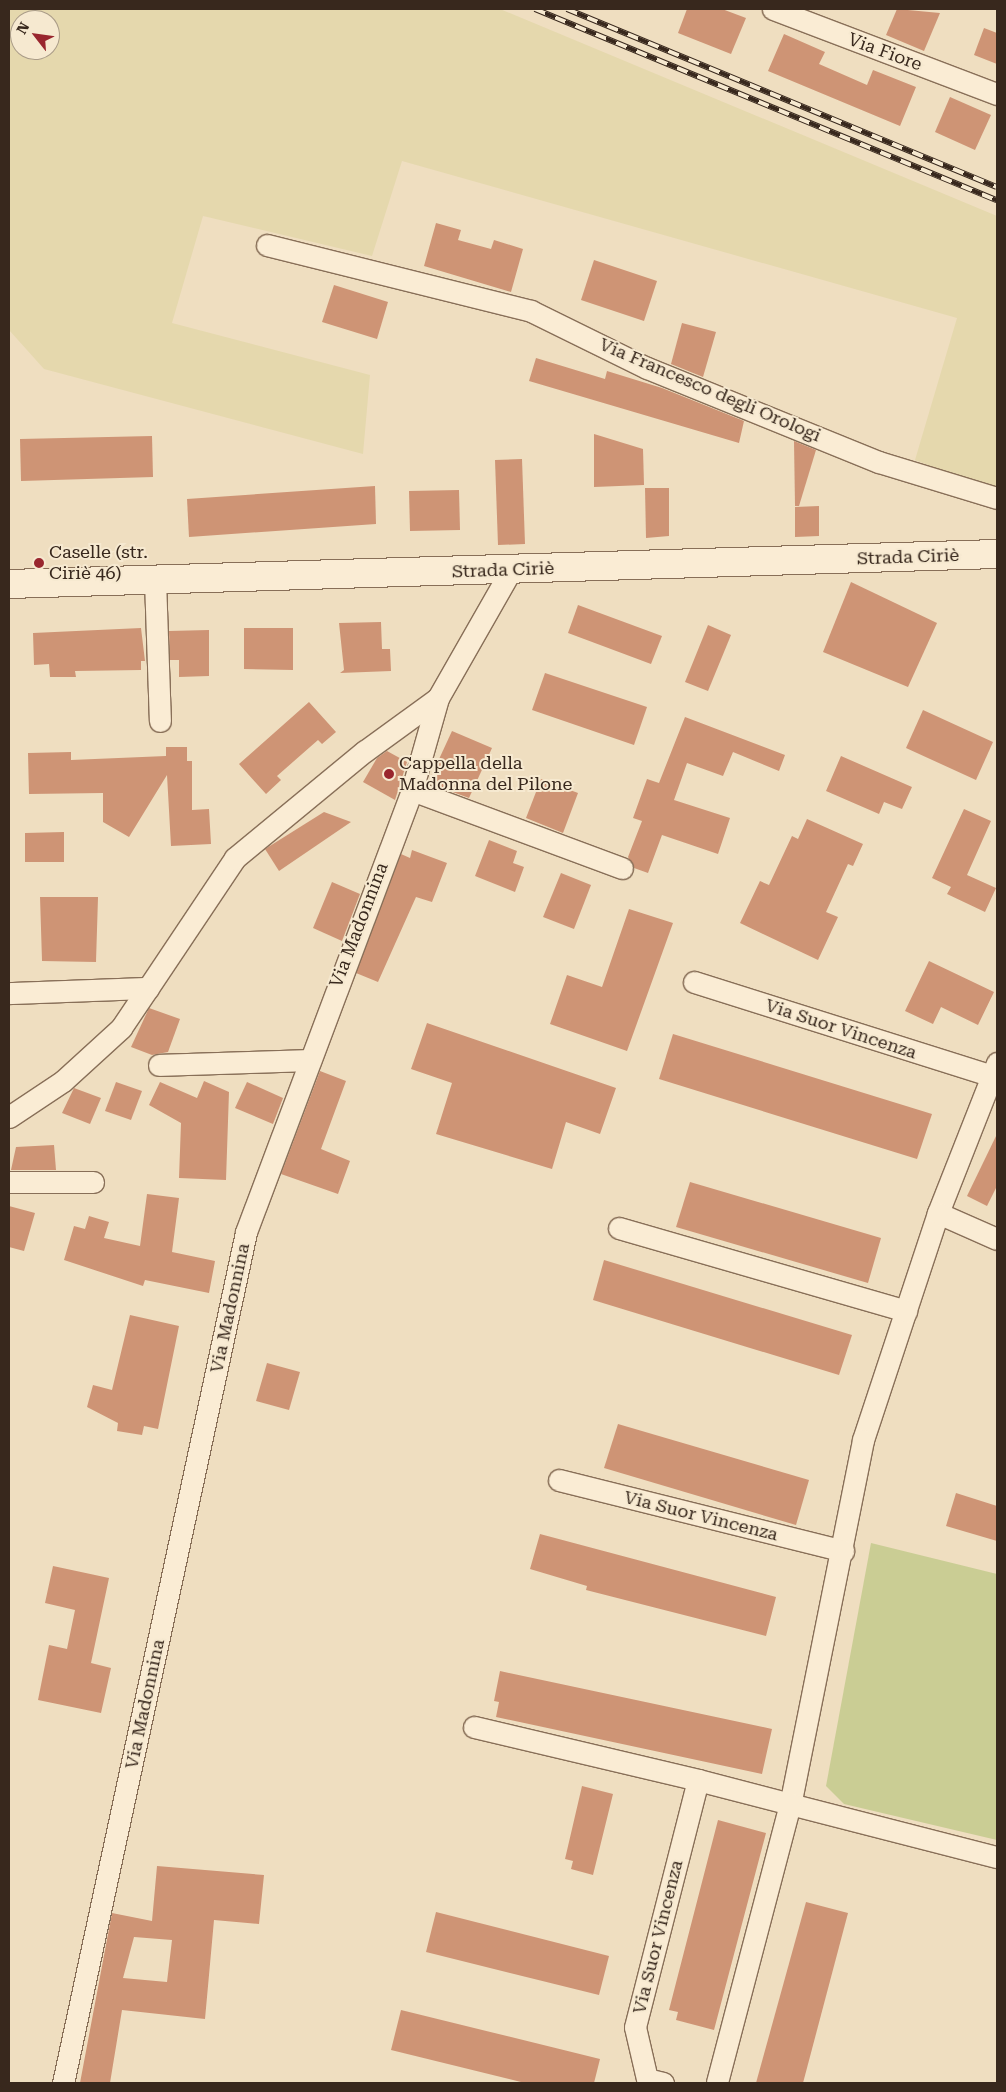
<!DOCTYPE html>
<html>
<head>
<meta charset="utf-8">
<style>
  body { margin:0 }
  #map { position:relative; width:1006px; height:2092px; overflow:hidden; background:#efdec0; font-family:"Roboto Serif",serif }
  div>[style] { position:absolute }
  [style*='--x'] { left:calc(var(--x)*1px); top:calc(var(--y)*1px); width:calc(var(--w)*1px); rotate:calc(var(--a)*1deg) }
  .farmland>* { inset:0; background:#e5d8ad }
  .green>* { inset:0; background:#cacd94 }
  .building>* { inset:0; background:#ce9475 }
  .roads { filter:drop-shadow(1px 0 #886f58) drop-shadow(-1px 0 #886f58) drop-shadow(0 1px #886f58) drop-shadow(0 -1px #886f58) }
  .minor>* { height:21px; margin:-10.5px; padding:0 10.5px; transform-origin:10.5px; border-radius:10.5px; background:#faecd4 }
  .tertiary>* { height:28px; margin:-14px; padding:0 14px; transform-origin:14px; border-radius:14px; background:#faecd4 }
  .rail>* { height:5.5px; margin-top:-2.75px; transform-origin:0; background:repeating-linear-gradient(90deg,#f6e9d0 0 11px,#38281d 0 22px); box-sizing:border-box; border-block:1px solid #38281d }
  .dots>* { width:14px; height:14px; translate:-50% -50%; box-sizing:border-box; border:2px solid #f6e9d0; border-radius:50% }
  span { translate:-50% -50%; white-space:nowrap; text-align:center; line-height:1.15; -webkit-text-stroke:4px #f6e9d0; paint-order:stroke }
  .street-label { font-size:18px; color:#38281d }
  .poi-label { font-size:18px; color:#38281d }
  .left { translate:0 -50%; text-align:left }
  .frame { position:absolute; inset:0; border:10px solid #38281d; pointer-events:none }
  .north { position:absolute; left:10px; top:10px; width:50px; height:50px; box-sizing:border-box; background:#f6e9d0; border:1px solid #aa9c88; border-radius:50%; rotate:300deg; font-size:14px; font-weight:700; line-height:20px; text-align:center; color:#38281d }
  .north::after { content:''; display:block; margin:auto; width:18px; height:22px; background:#99262e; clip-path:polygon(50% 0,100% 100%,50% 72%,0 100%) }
</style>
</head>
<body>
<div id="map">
  <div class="farmland">
    <div style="clip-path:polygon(evenodd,9px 9px,500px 9px,997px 216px,997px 491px,915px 460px,957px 318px,402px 161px,372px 256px,203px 216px,172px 323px,370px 375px,363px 454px,44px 369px,9px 330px,9px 9px,20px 20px,50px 20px,50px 50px,20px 50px,20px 20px)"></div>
  </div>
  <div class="green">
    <div style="clip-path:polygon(871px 1543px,997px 1574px,997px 1840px,844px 1804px,826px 1786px)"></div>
  </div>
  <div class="building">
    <div style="clip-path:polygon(687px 9px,722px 9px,746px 18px,731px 54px,678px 33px)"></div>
    <div style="clip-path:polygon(897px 9px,940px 13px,924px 51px,886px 35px)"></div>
    <div style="clip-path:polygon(984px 28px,997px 33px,997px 64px,974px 55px)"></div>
    <div style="clip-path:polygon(784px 34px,825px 52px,819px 64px,867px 85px,873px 70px,916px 87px,900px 126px,768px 71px)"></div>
    <div style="clip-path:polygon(950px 97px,991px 115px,975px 150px,935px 132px)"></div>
    <div style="clip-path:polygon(436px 223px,461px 230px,458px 240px,491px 249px,494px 240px,523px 249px,511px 292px,424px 266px)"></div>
    <div style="clip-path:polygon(594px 260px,657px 281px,644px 321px,581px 300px)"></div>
    <div style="clip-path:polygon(334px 285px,388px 302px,377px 339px,322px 322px)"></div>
    <div style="clip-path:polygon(682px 323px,716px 332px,703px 377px,671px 364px)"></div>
    <div style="clip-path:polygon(536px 358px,605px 379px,607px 371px,662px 388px,744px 421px,739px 443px,529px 381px)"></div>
    <div style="clip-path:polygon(594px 434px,643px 449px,644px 485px,594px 487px)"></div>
    <div style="clip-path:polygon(152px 436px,153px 477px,21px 481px,20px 439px)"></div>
    <div style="clip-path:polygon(794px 441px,816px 450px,799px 506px,795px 506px)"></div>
    <div style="clip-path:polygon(522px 459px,525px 544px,498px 545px,495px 460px)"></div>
    <div style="clip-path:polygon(375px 486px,376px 524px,189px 537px,187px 499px)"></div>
    <div style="clip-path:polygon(645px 488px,669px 488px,669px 536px,646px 538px)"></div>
    <div style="clip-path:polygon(459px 490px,460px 530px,410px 531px,409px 491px)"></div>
    <div style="clip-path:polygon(819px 506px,819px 536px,795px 537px,795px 507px)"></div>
    <div style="clip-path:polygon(851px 582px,937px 623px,908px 687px,823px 652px)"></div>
    <div style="clip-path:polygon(578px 605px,662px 636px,651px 664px,568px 633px)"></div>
    <div style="clip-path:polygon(381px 622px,382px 649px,390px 649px,391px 671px,340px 673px,344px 670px,339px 623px)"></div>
    <div style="clip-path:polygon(708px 625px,731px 635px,708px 691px,685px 682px)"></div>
    <div style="clip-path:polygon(141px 628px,145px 661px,141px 661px,141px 670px,75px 671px,76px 677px,50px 677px,49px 664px,34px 665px,33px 633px)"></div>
    <div style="clip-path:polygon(244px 628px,293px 628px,293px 670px,244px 669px)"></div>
    <div style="clip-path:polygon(209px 630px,209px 676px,179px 677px,179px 660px,170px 660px,169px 631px)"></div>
    <div style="clip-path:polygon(545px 673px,647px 707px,634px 745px,532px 710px)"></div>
    <div style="clip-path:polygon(309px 702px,336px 732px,322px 744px,318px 740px,277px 776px,281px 780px,266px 794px,239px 764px)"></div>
    <div style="clip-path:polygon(923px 710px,993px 742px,976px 780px,906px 748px)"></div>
    <div style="clip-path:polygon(685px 717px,785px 755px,779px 771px,733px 752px,723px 776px,687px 763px,674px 800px,730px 818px,718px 854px,662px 835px,648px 873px,634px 868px,628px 857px,642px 821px,633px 818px,647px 779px,659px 783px)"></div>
    <div style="clip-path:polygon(452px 731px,492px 748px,469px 798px,428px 783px)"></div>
    <div style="clip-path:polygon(166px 747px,187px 747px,187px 761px,192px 761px,192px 810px,209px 809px,211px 844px,171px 846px,167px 775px,129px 837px,103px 822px,103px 793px,29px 794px,28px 753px,71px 752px,71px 760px,166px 756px)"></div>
    <div style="clip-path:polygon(387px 751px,407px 762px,395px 800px,363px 782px,377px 758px)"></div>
    <div style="clip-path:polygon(841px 756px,912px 787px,902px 809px,884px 802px,879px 814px,826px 791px)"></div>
    <div style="clip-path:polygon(541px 779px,578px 793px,563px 833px,526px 818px)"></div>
    <div style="clip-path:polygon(964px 809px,991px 821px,967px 875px,996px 888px,985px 912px,947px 894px,951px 887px,932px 878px)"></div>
    <div style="clip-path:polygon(324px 812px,351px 822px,279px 871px,265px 849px)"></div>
    <div style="clip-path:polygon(807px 819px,863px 844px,853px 866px,848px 864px,826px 912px,838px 917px,818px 960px,740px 923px,760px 881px,769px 885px,792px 836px,798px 839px)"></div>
    <div style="clip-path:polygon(64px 832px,64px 862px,25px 862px,25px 833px)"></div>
    <div style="clip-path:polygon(489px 840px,517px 851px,513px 863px,524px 867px,515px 892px,475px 876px)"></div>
    <div style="clip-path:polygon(412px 850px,447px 863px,432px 902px,416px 897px,378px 982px,356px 973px,401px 854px,410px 858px)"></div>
    <div style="clip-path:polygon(561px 873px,591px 885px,574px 929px,543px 917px)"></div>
    <div style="clip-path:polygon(332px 882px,360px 894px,342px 941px,313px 928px)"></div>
    <div style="clip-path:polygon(40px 897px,98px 897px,96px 962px,42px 961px)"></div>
    <div style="clip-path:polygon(629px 909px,673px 923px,627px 1051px,550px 1024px,567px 975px,602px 987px)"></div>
    <div style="clip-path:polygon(929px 961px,994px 992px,978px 1025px,941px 1007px,933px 1024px,905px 1011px)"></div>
    <div style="clip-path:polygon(149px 1008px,180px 1019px,168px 1052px,152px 1055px,131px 1047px)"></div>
    <div style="clip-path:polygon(427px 1023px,616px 1088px,600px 1134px,566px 1122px,552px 1169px,436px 1134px,452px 1083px,411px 1069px)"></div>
    <div style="clip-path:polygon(673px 1034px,932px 1114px,917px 1159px,659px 1079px)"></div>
    <div style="clip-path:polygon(320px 1071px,346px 1081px,321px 1149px,350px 1161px,338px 1194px,281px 1174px)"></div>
    <div style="clip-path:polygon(204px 1081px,229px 1092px,226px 1180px,179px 1178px,181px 1123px,149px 1105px,160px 1082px,197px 1098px)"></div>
    <div style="clip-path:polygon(116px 1082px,142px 1091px,131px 1120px,105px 1111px)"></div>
    <div style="clip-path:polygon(247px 1082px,283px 1098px,273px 1124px,235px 1108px)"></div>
    <div style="clip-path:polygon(74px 1088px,101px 1098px,90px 1124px,62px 1113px)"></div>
    <div style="clip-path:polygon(997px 1134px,997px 1186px,987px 1206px,967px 1196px)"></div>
    <div style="clip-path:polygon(54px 1145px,56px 1170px,11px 1170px,16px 1147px)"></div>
    <div style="clip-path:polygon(690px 1182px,881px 1238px,868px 1283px,676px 1227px)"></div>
    <div style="clip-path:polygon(147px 1194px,179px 1198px,172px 1252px,215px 1261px,209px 1293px,145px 1280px,143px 1286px,64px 1260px,74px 1226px,85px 1229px,89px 1216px,109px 1222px,104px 1238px,140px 1246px)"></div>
    <div style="clip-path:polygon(9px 1206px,35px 1213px,24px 1251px,9px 1247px)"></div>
    <div style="clip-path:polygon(604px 1260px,852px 1335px,839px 1375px,593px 1300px)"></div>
    <div style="clip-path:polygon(130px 1315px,179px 1326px,158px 1429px,144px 1426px,142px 1435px,117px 1431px,118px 1423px,87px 1407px,93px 1385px,112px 1390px)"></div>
    <div style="clip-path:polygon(267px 1363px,300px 1372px,289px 1410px,256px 1401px)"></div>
    <div style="clip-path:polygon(618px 1424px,809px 1480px,796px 1525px,604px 1468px)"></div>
    <div style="clip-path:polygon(956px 1493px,997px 1506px,997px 1541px,946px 1526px)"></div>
    <div style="clip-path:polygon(540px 1534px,776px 1597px,766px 1636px,586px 1590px,587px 1586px,530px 1569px)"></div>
    <div style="clip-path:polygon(53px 1566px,109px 1578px,91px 1663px,111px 1668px,101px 1713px,38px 1700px,49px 1645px,67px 1649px,75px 1610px,45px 1603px)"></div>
    <div style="clip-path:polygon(500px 1671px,772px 1729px,762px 1774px,496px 1717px,499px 1702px,494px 1701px)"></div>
    <div style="clip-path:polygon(582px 1786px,613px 1794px,593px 1875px,571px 1869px,573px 1861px,565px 1859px)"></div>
    <div style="clip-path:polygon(718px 1820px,766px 1833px,714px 2030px,676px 2020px,678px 2012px,669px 2010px)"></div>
    <div style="clip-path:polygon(evenodd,157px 1866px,264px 1875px,259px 1924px,214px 1920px,205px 2019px,122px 2010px,110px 2083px,80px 2083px,112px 1913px,152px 1921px,157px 1866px,134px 1937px,172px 1940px,167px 1982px,123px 1978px,134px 1937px)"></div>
    <div style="clip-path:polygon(806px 1902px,848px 1913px,803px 2083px,756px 2083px)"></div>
    <div style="clip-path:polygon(436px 1912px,609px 1956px,599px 1995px,426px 1952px)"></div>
    <div style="clip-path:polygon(401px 2010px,600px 2059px,594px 2083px,525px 2083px,391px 2050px)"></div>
  </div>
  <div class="roads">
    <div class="minor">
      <div style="--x:773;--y:9;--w:240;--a:20.8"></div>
      <div style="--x:267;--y:245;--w:272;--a:14"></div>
      <div style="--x:531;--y:311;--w:129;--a:26.2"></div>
      <div style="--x:647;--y:368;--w:250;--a:22.1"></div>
      <div style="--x:879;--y:462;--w:123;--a:17"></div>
      <div style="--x:155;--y:580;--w:141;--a:88"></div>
      <div style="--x:412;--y:790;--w:224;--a:20.4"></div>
      <div style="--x:694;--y:982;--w:309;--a:17.5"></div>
      <div style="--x:9;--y:993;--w:139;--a:-2.1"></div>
      <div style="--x:148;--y:988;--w:156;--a:-56.2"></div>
      <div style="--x:235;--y:858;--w:168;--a:-39.5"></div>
      <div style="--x:365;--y:751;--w:90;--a:-36"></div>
      <div style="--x:997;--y:1063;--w:161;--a:111.5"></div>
      <div style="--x:938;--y:1213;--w:239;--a:108.3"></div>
      <div style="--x:863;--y:1440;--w:371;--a:101.3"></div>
      <div style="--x:790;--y:1804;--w:214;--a:14.4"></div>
      <div style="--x:159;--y:1065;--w:149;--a:-1.9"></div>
      <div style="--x:9;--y:1117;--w:65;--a:-33.7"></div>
      <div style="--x:63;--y:1081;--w:79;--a:-42.4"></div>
      <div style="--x:121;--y:1028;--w:48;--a:-56"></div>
      <div style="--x:9;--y:1182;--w:84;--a:0"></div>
      <div style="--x:938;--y:1213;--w:64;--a:23.8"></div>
      <div style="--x:619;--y:1228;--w:299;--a:16.1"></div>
      <div style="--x:559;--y:1480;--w:293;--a:14"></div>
      <div style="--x:474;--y:1727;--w:230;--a:13.3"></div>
      <div style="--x:63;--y:2083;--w:870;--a:-77.86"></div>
      <div style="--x:246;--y:1232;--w:472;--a:-69.4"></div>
      <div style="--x:412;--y:790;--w:96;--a:-74.2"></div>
      <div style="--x:438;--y:698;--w:147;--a:-60.3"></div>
      <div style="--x:663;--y:2083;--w:16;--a:-166"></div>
      <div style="--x:647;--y:2079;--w:53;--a:-103"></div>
      <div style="--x:635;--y:2027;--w:255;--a:-75.7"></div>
      <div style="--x:698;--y:1780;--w:95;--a:14.6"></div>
      <div style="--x:790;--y:1804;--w:288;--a:104.7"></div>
    </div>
    <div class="tertiary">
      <div style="--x:9;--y:584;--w:988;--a:-1.74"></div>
    </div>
  </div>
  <div class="rail">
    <div style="--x:535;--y:9;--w:500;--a:22.5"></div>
    <div style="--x:567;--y:9;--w:465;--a:22.5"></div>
  </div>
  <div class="dots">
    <div style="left:39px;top:563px;background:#99262e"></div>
    <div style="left:389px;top:774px;background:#99262e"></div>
  </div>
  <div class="street-label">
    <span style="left:885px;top:52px;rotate:20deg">Via Fiore</span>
    <span style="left:710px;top:390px;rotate:23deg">Via Francesco degli Orologi</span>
    <span style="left:908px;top:557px;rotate:-2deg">Strada Ciriè</span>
    <span style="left:503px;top:570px;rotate:-2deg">Strada Ciriè</span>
    <span style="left:359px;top:925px;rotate:-69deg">Via Madonnina</span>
    <span style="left:841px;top:1029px;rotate:18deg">Via Suor Vincenza</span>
    <span style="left:230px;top:1308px;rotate:-78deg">Via Madonnina</span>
    <span style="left:701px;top:1516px;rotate:14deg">Via Suor Vincenza</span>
    <span style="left:145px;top:1704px;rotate:-78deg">Via Madonnina</span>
    <span style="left:658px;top:1937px;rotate:-76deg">Via Suor Vincenza</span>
  </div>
  <div class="poi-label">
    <span class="left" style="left:49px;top:563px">Caselle (str.<br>Ciriè 46)</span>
    <span class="left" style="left:399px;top:774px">Cappella della<br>Madonna del Pilone</span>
  </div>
  <div class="frame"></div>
  <div class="north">N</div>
</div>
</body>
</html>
